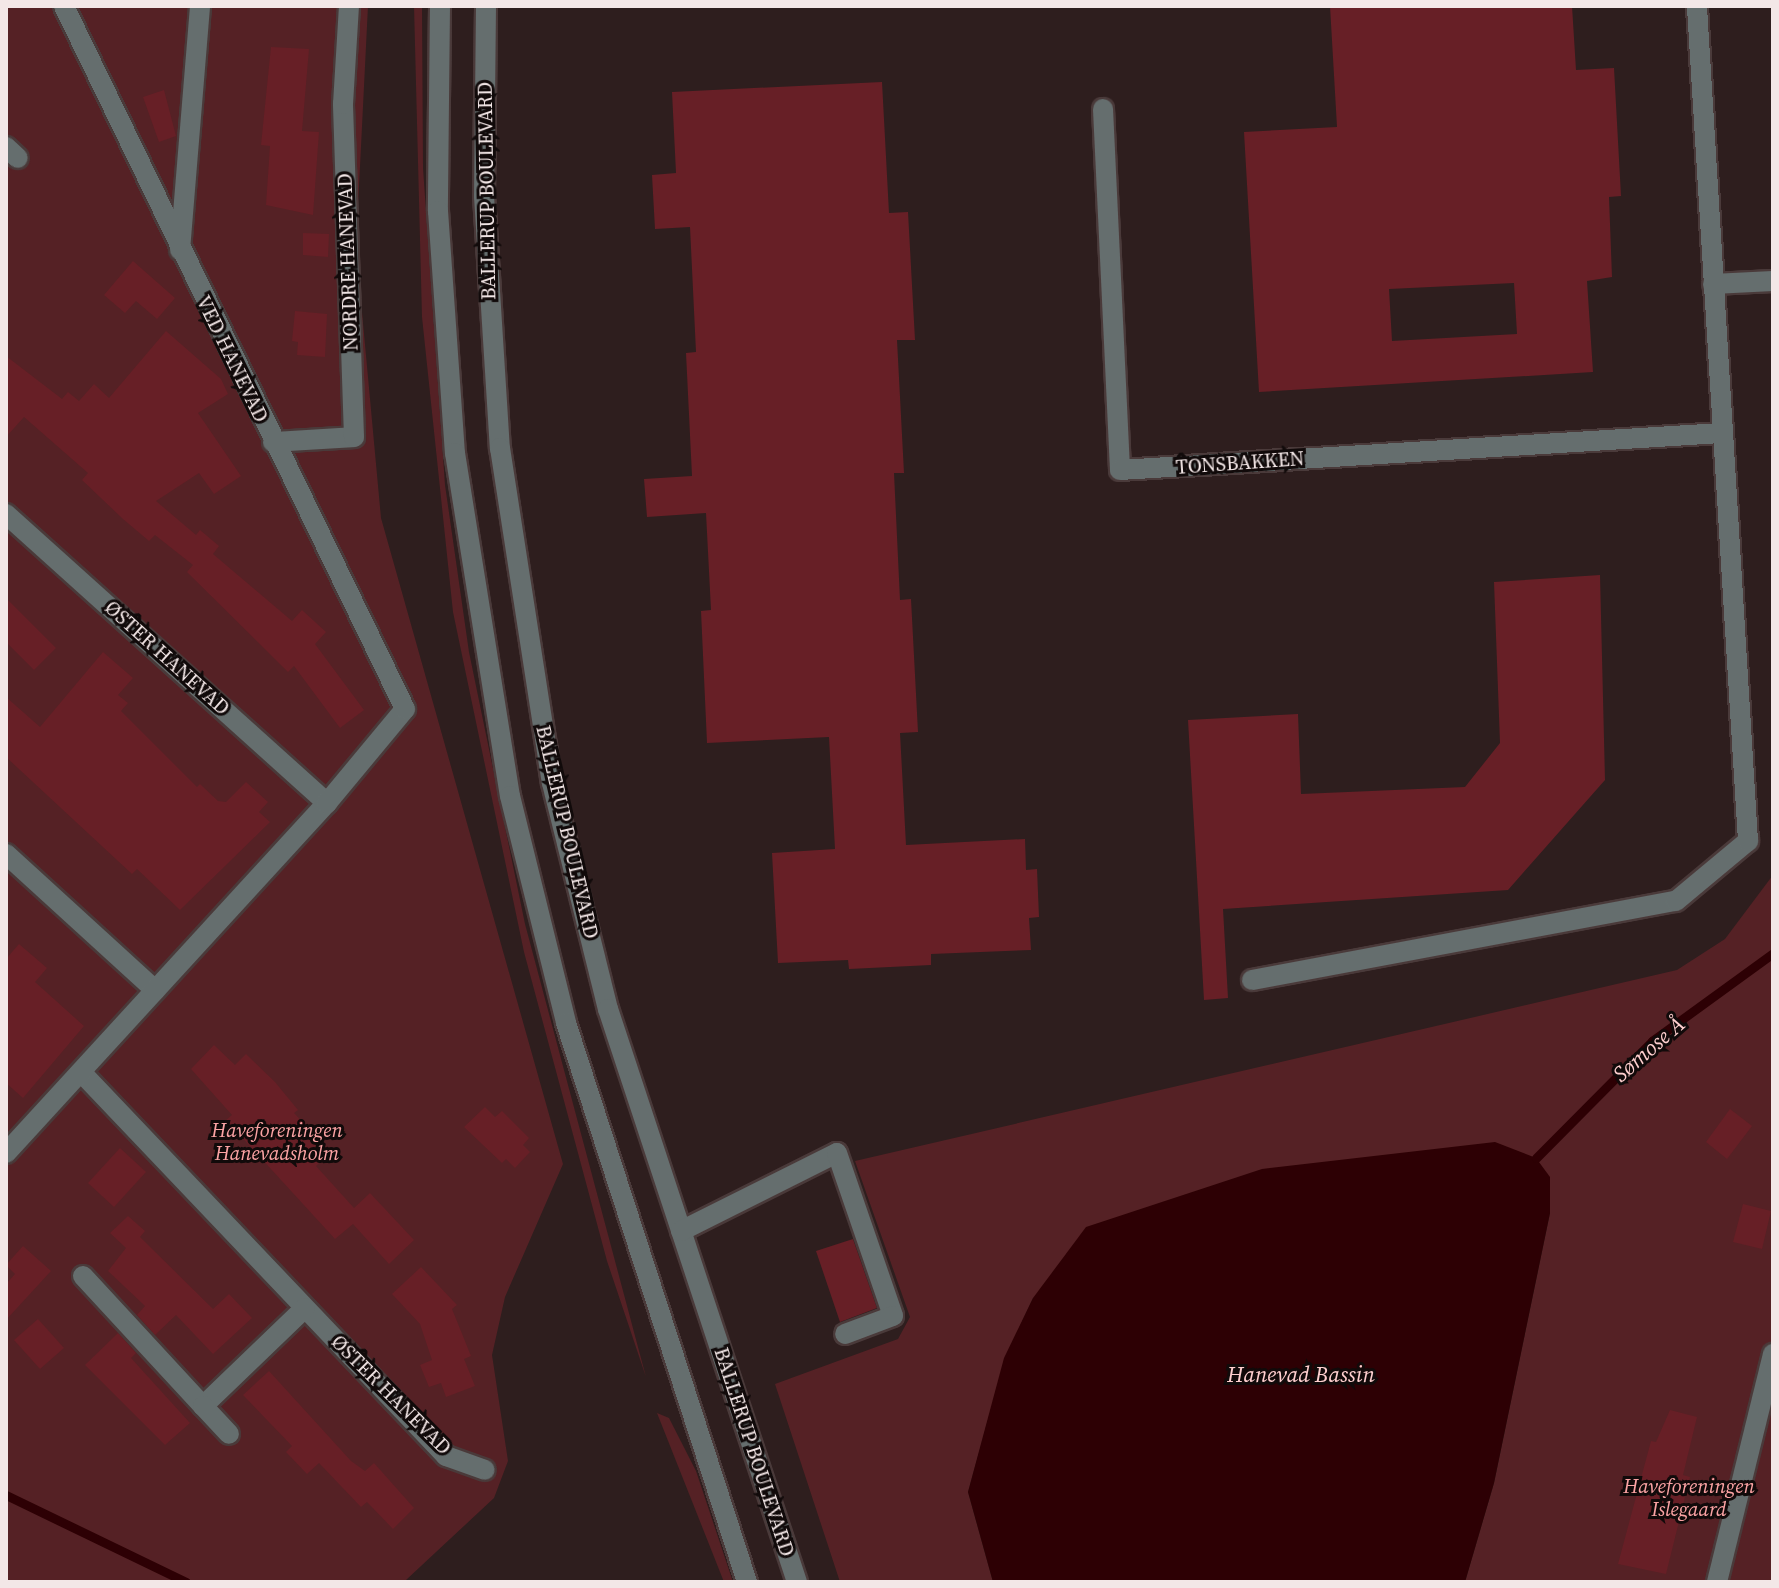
<!DOCTYPE html>
<html>
<head>
<meta charset="utf-8">
<style>
  body { margin:0 }
  #map { position:relative; width:1779px; height:1588px; overflow:hidden; background:#2e1e1e; font-family:"Source Serif 4",serif }
  div>[style] { position:absolute }
  [style*='--x'] { left:calc(var(--x)*1px); top:calc(var(--y)*1px); width:calc(var(--w)*1px); rotate:calc(var(--a)*1deg) }
  .green>* { inset:0; background:#552125 }
  .water>* { inset:0; background:#2d0004 }
  .stream>* { height:9px; margin:-4.5px; padding:0 4.5px; transform-origin:4.5px; border-radius:4.5px; background:#2d0004 }
  .building>* { inset:0; background:#671f26 }
  .roads { filter:drop-shadow(2px 0 #4a3a3a) drop-shadow(-2px 0 #4a3a3a) drop-shadow(0 2px #4a3a3a) drop-shadow(0 -2px #4a3a3a) }
  .minor>* { height:20px; margin:-10px; padding:0 10px; transform-origin:10px; border-radius:10px; background:#656e6e }
  span { translate:-50% -50%; white-space:nowrap; text-align:center; line-height:1.15; -webkit-text-stroke:6px #110a0a; paint-order:stroke }
  .street-label { font-size:20px; color:#f3e7e7 }
  .park-label { font-size:20px; color:#fca3a4; font-style:italic }
  .water-label { font-size:22px; color:#ffcfcf; font-style:italic }
  .frame { position:absolute; inset:0; border:8px solid #f3e7e7; pointer-events:none }
</style>
</head>
<body>
<div id="map">
  <div class="green">
    <div style="clip-path:polygon(6px 6px,368px 6px,356px 247px,381px 518px,563px 1164px,505px 1297px,492px 1355px,508px 1461px,494px 1498px,406px 1580px,410px 1582px,6px 1582px)"></div>
    <div style="clip-path:polygon(414px 6px,422px 6px,423px 168px,445px 485px,469px 652px,525px 924px,646px 1377px,607px 1261px,524px 952px,453px 612px,422px 317px)"></div>
    <div style="clip-path:polygon(1773px 875px,1773px 1582px,1465px 1582px,1494px 1483px,1550px 1213px,1033px 1298px,1005px 1358px,968px 1492px,993px 1582px,840px 1582px,775px 1384px,898px 1339px,910px 1317px,855px 1161px,1677px 970px,1725px 939px)"></div>
    <div style="clip-path:polygon(657px 1413px,669px 1418px,696px 1471px,733px 1582px,724px 1582px)"></div>
  </div>
  <div class="water">
    <div style="clip-path:polygon(1495px 1142px,1536px 1158px,1550px 1177px,1550px 1213px,1494px 1483px,1465px 1582px,993px 1582px,968px 1492px,1004px 1358px,1033px 1298px,1086px 1227px,1262px 1169px)"></div>
  </div>
  <div class="stream">
    <div style="--x:1536;--y:1158;--w:165;--a:-45.2"></div>
    <div style="--x:1652;--y:1041;--w:150;--a:-36"></div>
    <div style="--x:6;--y:1495;--w:200;--a:25.8"></div>
  </div>
  <div class="building">
    <div style="clip-path:polygon(evenodd,1330px 6px,1572px 6px,1576px 70px,1614px 68px,1621px 196px,1609px 197px,1612px 277px,1587px 281px,1593px 372px,1259px 392px,1244px 132px,1337px 127px,1330px 6px,1514px 283px,1517px 334px,1392px 341px,1389px 289px,1514px 283px)"></div>
    <div style="clip-path:polygon(271px 47px,309px 49px,302px 131px,319px 132px,313px 215px,266px 205px,270px 146px,261px 145px)"></div>
    <div style="clip-path:polygon(882px 82px,889px 213px,908px 212px,915px 340px,897px 340px,904px 473px,894px 473px,900px 600px,911px 599px,918px 732px,900px 733px,906px 845px,1025px 839px,1026px 870px,1037px 869px,1039px 917px,1029px 918px,1031px 950px,931px 954px,931px 965px,849px 969px,848px 960px,778px 963px,772px 853px,835px 849px,829px 737px,707px 743px,701px 611px,711px 610px,706px 513px,647px 517px,644px 479px,692px 476px,686px 353px,696px 352px,690px 227px,655px 229px,652px 175px,676px 173px,672px 92px)"></div>
    <div style="clip-path:polygon(164px 90px,176px 136px,159px 142px,143px 97px)"></div>
    <div style="clip-path:polygon(303px 233px,329px 234px,328px 257px,303px 255px)"></div>
    <div style="clip-path:polygon(133px 261px,175px 298px,157px 319px,136px 301px,125px 313px,104px 295px)"></div>
    <div style="clip-path:polygon(295px 311px,327px 314px,325px 357px,297px 355px,298px 342px,292px 341px)"></div>
    <div style="clip-path:polygon(166px 331px,221px 379px,228px 394px,198px 413px,241px 476px,214px 494px,199px 473px,156px 501px,196px 535px,200px 530px,219px 546px,213px 554px,292px 621px,302px 610px,326px 632px,315px 644px,364px 710px,340px 728px,294px 666px,288px 672px,187px 572px,193px 565px,155px 535px,149px 541px,123px 519px,82px 480px,88px 473px,24px 417px,6px 437px,6px 356px,62px 399px,68px 392px,79px 401px,94px 384px,109px 398px)"></div>
    <div style="clip-path:polygon(1600px 575px,1605px 780px,1508px 890px,1223px 909px,1228px 998px,1204px 1000px,1188px 720px,1298px 714px,1301px 794px,1465px 787px,1500px 743px,1494px 582px)"></div>
    <div style="clip-path:polygon(6px 598px,56px 648px,34px 670px,6px 642px)"></div>
    <div style="clip-path:polygon(103px 652px,133px 678px,118px 695px,128px 703px,121px 711px,197px 787px,200px 784px,218px 801px,226px 802px,246px 782px,268px 802px,259px 812px,270px 822px,180px 910px,137px 869px,132px 874px,6px 757px,6px 697px,40px 727px)"></div>
    <div style="clip-path:polygon(19px 944px,47px 968px,35px 982px,84px 1026px,23px 1098px,6px 1083px,6px 959px)"></div>
    <div style="clip-path:polygon(214px 1045px,235px 1065px,246px 1054px,275px 1082px,298px 1110px,294px 1113px,331px 1152px,316px 1166px,354px 1208px,370px 1193px,414px 1240px,389px 1264px,353px 1224px,335px 1239px,226px 1120px,232px 1115px,191px 1069px)"></div>
    <div style="clip-path:polygon(485px 1107px,495px 1117px,502px 1111px,529px 1138px,523px 1145px,530px 1152px,515px 1168px,506px 1159px,502px 1163px,464px 1127px)"></div>
    <div style="clip-path:polygon(1730px 1109px,1752px 1126px,1727px 1159px,1706px 1142px)"></div>
    <div style="clip-path:polygon(120px 1148px,146px 1172px,114px 1207px,88px 1183px)"></div>
    <div style="clip-path:polygon(1743px 1204px,1771px 1211px,1762px 1249px,1733px 1242px)"></div>
    <div style="clip-path:polygon(128px 1216px,145px 1231px,140px 1237px,213px 1309px,229px 1294px,252px 1318px,213px 1354px,176px 1315px,155px 1335px,137px 1315px,145px 1306px,108px 1271px,126px 1248px,110px 1233px)"></div>
    <div style="clip-path:polygon(853px 1239px,877px 1308px,840px 1322px,816px 1251px)"></div>
    <div style="clip-path:polygon(23px 1246px,51px 1271px,6px 1320px,6px 1284px,15px 1274px,6px 1265px)"></div>
    <div style="clip-path:polygon(421px 1267px,457px 1305px,452px 1309px,471px 1356px,464px 1359px,475px 1386px,446px 1397px,441px 1383px,429px 1387px,420px 1365px,432px 1360px,420px 1324px,392px 1294px)"></div>
    <div style="clip-path:polygon(38px 1319px,64px 1348px,40px 1369px,14px 1340px)"></div>
    <div style="clip-path:polygon(118px 1333px,136px 1353px,131px 1358px,190px 1423px,165px 1445px,85px 1365px)"></div>
    <div style="clip-path:polygon(269px 1371px,351px 1461px,365px 1471px,374px 1463px,414px 1508px,393px 1529px,367px 1502px,361px 1507px,319px 1463px,307px 1474px,286px 1452px,292px 1446px,243px 1395px)"></div>
    <div style="clip-path:polygon(1670px 1410px,1697px 1417px,1683px 1475px,1690px 1477px,1666px 1574px,1618px 1564px,1651px 1441px,1656px 1442px)"></div>
  </div>
  <div class="roads">
    <div class="minor">
      <div style="--x:440;--y:6;--w:205;--a:90.6"></div>
      <div style="--x:438;--y:211;--w:243;--a:86"></div>
      <div style="--x:455;--y:453;--w:347;--a:80.9"></div>
      <div style="--x:510;--y:796;--w:234;--a:76.1"></div>
      <div style="--x:566;--y:1023;--w:588;--a:72.06"></div>
      <div style="--x:486;--y:6;--w:190;--a:90.6"></div>
      <div style="--x:484;--y:196;--w:253;--a:86.4"></div>
      <div style="--x:500;--y:448;--w:339;--a:81.2"></div>
      <div style="--x:552;--y:783;--w:233;--a:76.1"></div>
      <div style="--x:608;--y:1009;--w:603;--a:71.75"></div>
      <div style="--x:1103;--y:109;--w:361;--a:87.3"></div>
      <div style="--x:1120;--y:470;--w:602;--a:-3.52"></div>
      <div style="--x:6;--y:147;--w:16;--a:43"></div>
      <div style="--x:180;--y:250;--w:245;--a:-85.3"></div>
      <div style="--x:1713;--y:284;--w:60;--a:-2.9"></div>
      <div style="--x:273;--y:442;--w:81;--a:-3.5"></div>
      <div style="--x:354;--y:437;--w:333;--a:-91.9"></div>
      <div style="--x:343;--y:104;--w:98;--a:-86.5"></div>
      <div style="--x:6;--y:514;--w:432;--a:42"></div>
      <div style="--x:6;--y:854;--w:202;--a:42.4"></div>
      <div style="--x:1252;--y:980;--w:431;--a:-10.6"></div>
      <div style="--x:1676;--y:901;--w:94;--a:-39.8"></div>
      <div style="--x:1748;--y:841;--w:837;--a:-93.5"></div>
      <div style="--x:81;--y:1072;--w:530;--a:46.45"></div>
      <div style="--x:446;--y:1456;--w:41;--a:19.7"></div>
      <div style="--x:6;--y:1153;--w:475;--a:-47.5"></div>
      <div style="--x:327;--y:803;--w:122;--a:-50.3"></div>
      <div style="--x:405;--y:709;--w:781;--a:-115.88"></div>
      <div style="--x:681;--y:1231;--w:174;--a:-26.6"></div>
      <div style="--x:837;--y:1153;--w:172;--a:71"></div>
      <div style="--x:893;--y:1316;--w:51;--a:159.4"></div>
      <div style="--x:83;--y:1276;--w:177;--a:47.3"></div>
      <div style="--x:203;--y:1406;--w:141;--a:-43.9"></div>
      <div style="--x:203;--y:1406;--w:38;--a:47"></div>
      <div style="--x:1717;--y:1582;--w:235;--a:-76.2"></div>
    </div>
  </div>
  <div class="street-label">
    <span style="left:487px;top:191px;rotate:-91deg">BALLERUP BOULEVARD</span>
    <span style="left:348px;top:262px;rotate:-92deg">NORDRE HANEVAD</span>
    <span style="left:232px;top:359px;rotate:64deg">VED HANEVAD</span>
    <span style="left:1240px;top:463px;rotate:-4deg">TONSBAKKEN</span>
    <span style="left:167px;top:658px;rotate:42deg">ØSTER HANEVAD</span>
    <span style="left:567px;top:832px;rotate:77deg">BALLERUP BOULEVARD</span>
    <span style="left:391px;top:1395px;rotate:45deg">ØSTER HANEVAD</span>
    <span style="left:754px;top:1452px;rotate:72deg">BALLERUP BOULEVARD</span>
  </div>
  <div class="park-label">
    <span style="left:277px;top:1142px">Haveforeningen<br>Hanevadsholm</span>
    <span style="left:1689px;top:1498px">Haveforeningen<br>Islegaard</span>
  </div>
  <div class="water-label">
    <span style="left:1649px;top:1049px;rotate:-41deg">Sømose Å</span>
    <span style="left:1301px;top:1375px">Hanevad Bassin</span>
  </div>
  <div class="frame"></div>
</div>
</body>
</html>
